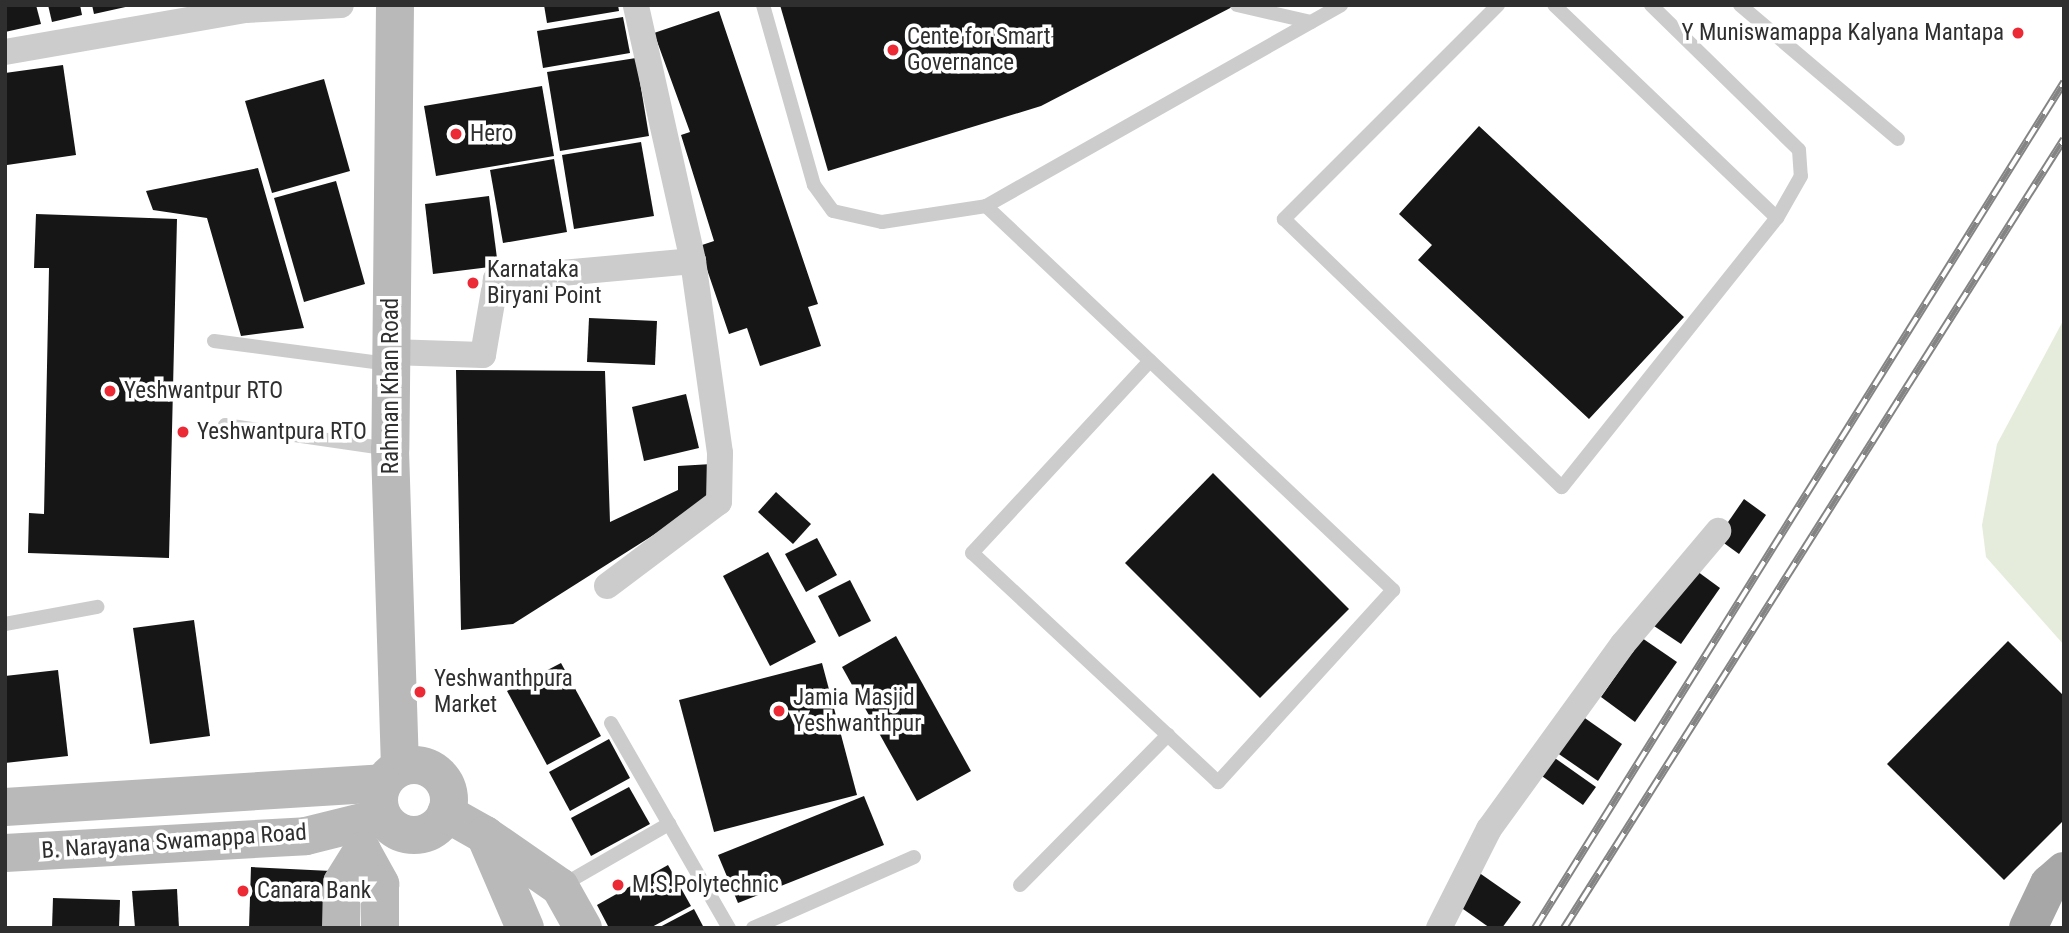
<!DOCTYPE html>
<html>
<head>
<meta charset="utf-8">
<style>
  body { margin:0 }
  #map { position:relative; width:2069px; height:933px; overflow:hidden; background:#fff; font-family:"Roboto Condensed",sans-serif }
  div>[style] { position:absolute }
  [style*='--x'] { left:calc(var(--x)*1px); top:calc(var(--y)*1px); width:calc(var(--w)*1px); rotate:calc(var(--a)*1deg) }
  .green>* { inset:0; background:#e5ecdc }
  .building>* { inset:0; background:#161616 }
  .lane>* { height:14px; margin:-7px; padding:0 7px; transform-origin:7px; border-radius:7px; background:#ccc }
  .street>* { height:26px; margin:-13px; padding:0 13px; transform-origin:13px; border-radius:13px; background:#ccc }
  .secondary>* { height:38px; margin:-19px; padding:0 19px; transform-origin:19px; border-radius:19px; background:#b9b9b9 }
  .secondary>.ring { margin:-19px; padding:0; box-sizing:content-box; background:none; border:38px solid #b9b9b9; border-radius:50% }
  .primary>* { height:38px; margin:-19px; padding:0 19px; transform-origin:19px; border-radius:19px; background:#a7a7a7 }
  .rail>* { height:8px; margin-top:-4px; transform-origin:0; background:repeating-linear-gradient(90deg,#fff 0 16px,#848484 0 32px); box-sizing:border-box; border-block:2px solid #848484 }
  .dots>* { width:19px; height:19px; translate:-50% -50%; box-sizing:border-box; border:4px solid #fff; border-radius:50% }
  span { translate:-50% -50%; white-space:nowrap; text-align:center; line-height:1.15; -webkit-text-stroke:7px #fff; paint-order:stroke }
  .poi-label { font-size:23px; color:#2f2f2f }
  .right { translate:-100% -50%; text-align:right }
  .left { translate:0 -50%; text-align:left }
  .street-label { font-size:23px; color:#2f2f2f }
  .frame { position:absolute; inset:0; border:7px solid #2f2f2f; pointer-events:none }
</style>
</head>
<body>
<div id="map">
  <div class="green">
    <div style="clip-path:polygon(2064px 319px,2064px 645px,1986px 557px,1982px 525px,1997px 444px)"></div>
  </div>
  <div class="building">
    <div style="clip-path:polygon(36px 5px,41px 24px,5px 32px,5px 7px)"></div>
    <div style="clip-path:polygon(48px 5px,80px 5px,82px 15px,52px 22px)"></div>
    <div style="clip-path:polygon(92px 5px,130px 5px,130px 6px,94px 14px)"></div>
    <div style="clip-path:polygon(544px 5px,618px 5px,619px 11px,547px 23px)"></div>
    <div style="clip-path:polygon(780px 5px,1236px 5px,1041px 106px,828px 171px)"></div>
    <div style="clip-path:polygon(719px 11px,818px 304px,808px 307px,821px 346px,760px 366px,747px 328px,729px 334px,699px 246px,714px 241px,681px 135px,690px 132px,654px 33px)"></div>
    <div style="clip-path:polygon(623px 17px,630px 53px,543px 68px,537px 31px)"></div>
    <div style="clip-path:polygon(636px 58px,649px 136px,560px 151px,547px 72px)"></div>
    <div style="clip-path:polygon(63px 65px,76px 155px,7px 165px,5px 73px)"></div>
    <div style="clip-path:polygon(324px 79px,350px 171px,272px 193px,245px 101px)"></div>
    <div style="clip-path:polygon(542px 86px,554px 156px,436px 176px,424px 106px)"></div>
    <div style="clip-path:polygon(1479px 126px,1684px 317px,1589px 419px,1418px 260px,1432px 245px,1399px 214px)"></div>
    <div style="clip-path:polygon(641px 142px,654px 216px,574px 229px,562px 155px)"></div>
    <div style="clip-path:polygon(554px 159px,567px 232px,503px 243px,490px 170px)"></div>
    <div style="clip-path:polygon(258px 168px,304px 328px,241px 336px,207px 218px,153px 210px,146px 191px)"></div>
    <div style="clip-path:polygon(336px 181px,365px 284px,304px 302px,274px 198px)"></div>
    <div style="clip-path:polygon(489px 196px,498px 266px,433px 274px,425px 204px)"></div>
    <div style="clip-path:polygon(36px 214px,177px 219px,169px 558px,28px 553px,29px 513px,44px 514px,49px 268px,34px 268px)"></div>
    <div style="clip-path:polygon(589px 318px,657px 321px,655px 365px,587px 362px)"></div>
    <div style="clip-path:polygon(456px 370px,605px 371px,610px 522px,678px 490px,678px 466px,712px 464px,712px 498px,513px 624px,461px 630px)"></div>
    <div style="clip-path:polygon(686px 394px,699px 448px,644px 461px,632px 407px)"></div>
    <div style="clip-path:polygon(1213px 473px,1349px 609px,1260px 698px,1125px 563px)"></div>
    <div style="clip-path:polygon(776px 492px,811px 524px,793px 544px,758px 512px)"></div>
    <div style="clip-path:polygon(1744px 499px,1766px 515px,1739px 554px,1717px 538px)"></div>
    <div style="clip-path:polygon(817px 538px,837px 575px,806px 592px,785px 554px)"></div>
    <div style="clip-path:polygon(768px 552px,816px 642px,770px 666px,723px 576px)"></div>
    <div style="clip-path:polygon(1690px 566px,1720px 588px,1681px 644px,1651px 624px)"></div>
    <div style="clip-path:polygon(850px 580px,871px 621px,839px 637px,818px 596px)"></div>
    <div style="clip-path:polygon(194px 620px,210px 736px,150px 744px,133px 628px)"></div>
    <div style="clip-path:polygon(896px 636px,971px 771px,917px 801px,842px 667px)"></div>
    <div style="clip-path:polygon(1642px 638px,1677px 662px,1635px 722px,1601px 697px)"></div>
    <div style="clip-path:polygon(2008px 641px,2064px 696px,2064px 820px,2004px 880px,1887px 764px)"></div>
    <div style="clip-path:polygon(561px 663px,601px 736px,547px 765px,507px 691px)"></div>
    <div style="clip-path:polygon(822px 663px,857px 795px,714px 832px,679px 700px)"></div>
    <div style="clip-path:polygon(58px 670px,68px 756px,5px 763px,5px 676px)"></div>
    <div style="clip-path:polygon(1579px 714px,1622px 744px,1598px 781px,1553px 750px)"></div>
    <div style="clip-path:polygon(609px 739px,630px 778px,570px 811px,549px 772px)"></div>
    <div style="clip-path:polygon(1552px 756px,1596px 787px,1583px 805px,1539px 774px)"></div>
    <div style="clip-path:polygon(629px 787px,650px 824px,591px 856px,571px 818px)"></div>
    <div style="clip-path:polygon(864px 796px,884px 845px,738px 903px,718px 855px)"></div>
    <div style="clip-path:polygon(668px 865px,691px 906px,650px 928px,609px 928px,597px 905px)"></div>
    <div style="clip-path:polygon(251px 867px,331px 871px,329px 928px,249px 928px)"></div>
    <div style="clip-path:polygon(1478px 872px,1521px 902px,1502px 928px,1490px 928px,1456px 904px)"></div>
    <div style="clip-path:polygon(177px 889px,179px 928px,135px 928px,132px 891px)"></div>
    <div style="clip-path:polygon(53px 898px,120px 900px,119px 928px,52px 928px)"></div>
    <div style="clip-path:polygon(694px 909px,704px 928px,658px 928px)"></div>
  </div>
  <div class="lane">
    <div style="--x:763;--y:5;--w:187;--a:74.2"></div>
    <div style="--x:814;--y:185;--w:32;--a:54"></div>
    <div style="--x:833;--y:211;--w:50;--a:12.7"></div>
    <div style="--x:882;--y:222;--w:105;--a:-8.7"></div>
    <div style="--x:986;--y:206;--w:408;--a:-29.5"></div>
    <div style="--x:1237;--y:5;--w:76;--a:12.9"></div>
    <div style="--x:1498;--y:5;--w:303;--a:135"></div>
    <div style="--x:1284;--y:219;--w:386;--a:44"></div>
    <div style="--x:1562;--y:487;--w:344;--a:-51.4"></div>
    <div style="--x:1777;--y:218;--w:308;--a:-136.3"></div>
    <div style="--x:1651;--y:5;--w:207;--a:44.4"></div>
    <div style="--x:1799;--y:150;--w:26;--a:86"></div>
    <div style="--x:1801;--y:176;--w:48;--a:119.7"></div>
    <div style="--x:1740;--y:5;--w:207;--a:40.3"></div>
    <div style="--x:986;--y:206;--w:560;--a:43.33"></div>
    <div style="--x:1393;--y:590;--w:260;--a:132.3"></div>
    <div style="--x:1218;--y:782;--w:336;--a:-137"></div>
    <div style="--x:972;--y:553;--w:262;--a:-47.2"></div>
    <div style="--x:214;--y:341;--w:177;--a:7.5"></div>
    <div style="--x:225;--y:425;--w:167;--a:8.3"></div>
    <div style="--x:5;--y:624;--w:94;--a:-10.5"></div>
    <div style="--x:611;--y:723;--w:237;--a:60.1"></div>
    <div style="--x:1020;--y:885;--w:211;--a:-45.4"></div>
    <div style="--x:561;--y:886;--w:125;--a:-29.9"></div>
    <div style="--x:753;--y:928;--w:176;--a:-23.8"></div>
  </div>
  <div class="street">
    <div style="--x:5;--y:52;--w:244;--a:-9.9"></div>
    <div style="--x:245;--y:10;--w:96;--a:-3"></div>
    <div style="--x:390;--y:352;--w:93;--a:1.8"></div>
    <div style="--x:483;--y:355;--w:77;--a:-80.3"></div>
    <div style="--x:496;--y:279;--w:198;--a:-5.2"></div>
    <div style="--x:607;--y:586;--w:140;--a:-36.9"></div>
    <div style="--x:719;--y:502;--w:49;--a:-88.8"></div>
    <div style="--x:720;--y:453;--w:194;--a:-98"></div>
    <div style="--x:693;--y:261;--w:262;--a:-102.6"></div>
    <div style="--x:1439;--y:928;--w:111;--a:-63.2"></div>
    <div style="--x:1489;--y:829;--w:228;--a:-54.1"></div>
    <div style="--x:1623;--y:644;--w:148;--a:-49.9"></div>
  </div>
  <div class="secondary">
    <div style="--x:395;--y:5;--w:444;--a:90.6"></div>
    <div style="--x:390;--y:449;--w:318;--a:88.2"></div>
    <div class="ring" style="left:379px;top:765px;width:32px;height:32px"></div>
    <div style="--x:5;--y:807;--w:378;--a:-3.6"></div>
    <div style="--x:446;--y:813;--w:45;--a:29.4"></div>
    <div style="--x:485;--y:835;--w:101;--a:66.7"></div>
    <div style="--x:485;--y:835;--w:91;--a:34.7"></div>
    <div style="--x:560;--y:887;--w:47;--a:60.7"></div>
    <div style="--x:5;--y:853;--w:301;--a:-3.2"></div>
    <div style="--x:306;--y:836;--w:78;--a:-14"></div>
    <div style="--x:341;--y:928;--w:45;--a:-88.7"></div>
    <div style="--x:342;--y:883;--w:38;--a:-58"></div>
    <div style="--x:362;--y:851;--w:38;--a:61"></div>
    <div style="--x:380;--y:884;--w:44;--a:90"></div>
  </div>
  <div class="primary">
    <div style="--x:2028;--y:928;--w:49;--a:-64.5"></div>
    <div style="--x:2049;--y:884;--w:20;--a:-41"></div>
  </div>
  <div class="rail">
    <div style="--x:1535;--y:928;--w:998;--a:-57.98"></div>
    <div style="--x:1564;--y:928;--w:934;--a:-57.64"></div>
  </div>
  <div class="dots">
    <div style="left:2018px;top:33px;background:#ec2a36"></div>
    <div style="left:893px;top:50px;background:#ec2a36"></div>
    <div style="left:456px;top:134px;background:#ec2a36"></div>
    <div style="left:473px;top:283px;background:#ec2a36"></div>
    <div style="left:110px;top:391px;background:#ec2a36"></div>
    <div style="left:183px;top:432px;background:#ec2a36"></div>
    <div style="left:420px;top:692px;background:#ec2a36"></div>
    <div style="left:779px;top:711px;background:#ec2a36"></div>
    <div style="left:618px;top:885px;background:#ec2a36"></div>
    <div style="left:243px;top:891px;background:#ec2a36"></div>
  </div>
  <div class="poi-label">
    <span class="right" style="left:2004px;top:33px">Y Muniswamappa Kalyana Mantapa</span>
    <span class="left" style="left:907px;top:50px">Cente for Smart<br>Governance</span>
    <span class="left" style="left:470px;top:134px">Hero</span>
    <span class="left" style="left:487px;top:283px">Karnataka<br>Biryani Point</span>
    <span class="left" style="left:124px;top:391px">Yeshwantpur RTO</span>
    <span class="left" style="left:197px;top:432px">Yeshwantpura RTO</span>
    <span class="left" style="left:434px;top:692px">Yeshwanthpura<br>Market</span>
    <span class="left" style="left:793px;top:711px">Jamia Masjid<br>Yeshwanthpur</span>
    <span class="left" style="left:632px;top:885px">M.S.Polytechnic</span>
    <span class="left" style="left:257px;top:891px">Canara Bank</span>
  </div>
  <div class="street-label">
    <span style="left:391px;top:386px;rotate:-90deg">Rahman Khan Road</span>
    <span style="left:174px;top:842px;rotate:-4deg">B. Narayana Swamappa Road</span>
  </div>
  <div class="frame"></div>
</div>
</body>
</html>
